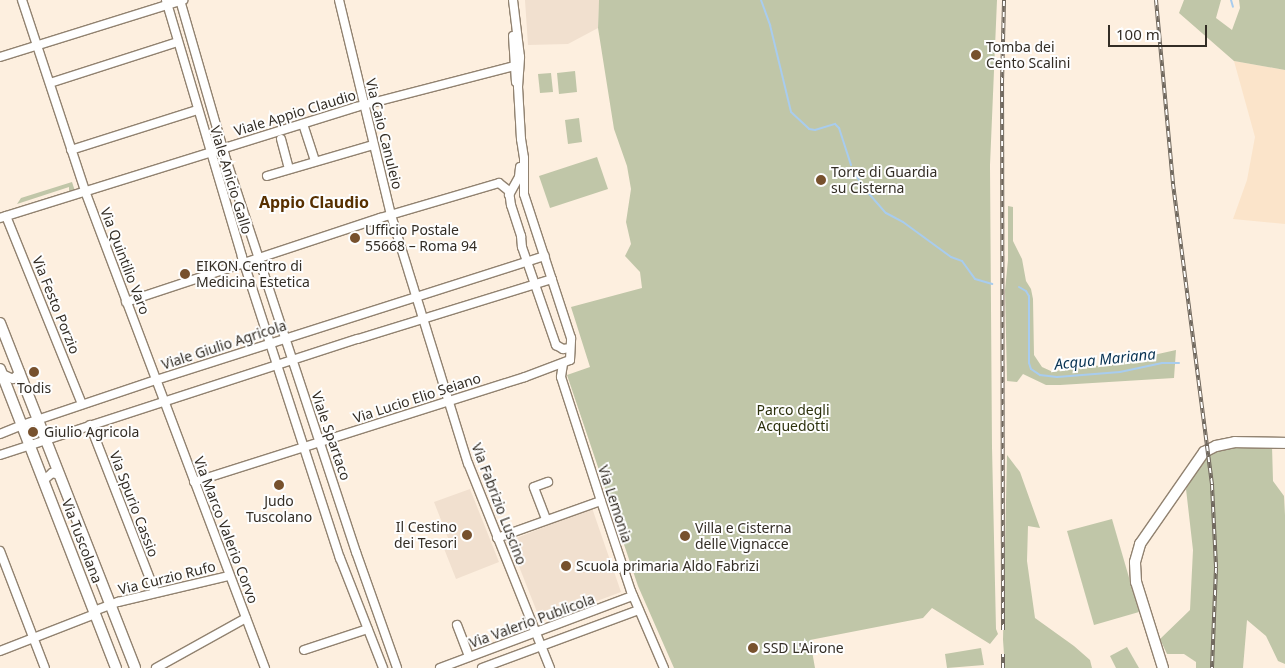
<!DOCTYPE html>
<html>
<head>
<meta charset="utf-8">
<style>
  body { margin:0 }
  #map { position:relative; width:1285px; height:668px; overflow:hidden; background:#fdefdf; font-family:"Noto Sans",sans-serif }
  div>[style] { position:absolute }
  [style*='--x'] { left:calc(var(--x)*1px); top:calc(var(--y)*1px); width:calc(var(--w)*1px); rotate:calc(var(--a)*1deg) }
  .built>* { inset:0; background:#fbe4ca }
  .education>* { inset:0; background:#f1e0cf }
  .green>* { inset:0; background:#c0c6a8 }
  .stream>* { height:2px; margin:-1px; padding:0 1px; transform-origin:1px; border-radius:1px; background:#a8ccee }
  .roads { filter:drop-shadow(1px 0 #918270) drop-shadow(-1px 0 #918270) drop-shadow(0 1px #918270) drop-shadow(0 -1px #918270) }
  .minor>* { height:8px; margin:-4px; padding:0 4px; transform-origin:4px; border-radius:4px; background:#fff }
  .major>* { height:10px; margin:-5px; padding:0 5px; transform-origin:5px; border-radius:5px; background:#fff }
  .rail>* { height:4px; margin-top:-2px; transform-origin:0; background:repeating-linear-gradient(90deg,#fefefe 0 5.5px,#70685e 0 11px); box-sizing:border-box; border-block:1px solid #70685e }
  .dots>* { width:14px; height:14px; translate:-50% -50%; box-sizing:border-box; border:2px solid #fefefe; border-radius:50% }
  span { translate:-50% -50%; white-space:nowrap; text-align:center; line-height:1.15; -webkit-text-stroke:4px #fefefe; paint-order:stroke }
  .poi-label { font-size:14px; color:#332d25 }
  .left { translate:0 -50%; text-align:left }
  .right { translate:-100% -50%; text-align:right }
  .street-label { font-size:14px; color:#332d25 }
  .park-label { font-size:14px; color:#2c310d }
  .water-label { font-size:15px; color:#083353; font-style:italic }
  .quarter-label { font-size:16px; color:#573000; font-weight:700 }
  .scale { position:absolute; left:1108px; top:25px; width:99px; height:22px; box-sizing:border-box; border:2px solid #332d25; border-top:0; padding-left:6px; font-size:15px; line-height:18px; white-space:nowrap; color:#332d25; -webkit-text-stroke:4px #fefefe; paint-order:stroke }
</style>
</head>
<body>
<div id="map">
  <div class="built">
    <div style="clip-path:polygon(1234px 61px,1285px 70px,1285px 224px,1233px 219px,1247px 180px,1255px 137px)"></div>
  </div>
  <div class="education">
    <div style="clip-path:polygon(525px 0,599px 0,598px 28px,568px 44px,528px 45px)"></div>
    <div style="clip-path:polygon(470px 489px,499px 562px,456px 579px,443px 546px,450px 543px,434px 502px)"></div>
    <div style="clip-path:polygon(592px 508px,621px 592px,541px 622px,509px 541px)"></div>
  </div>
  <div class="green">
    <div style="clip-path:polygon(599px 0,997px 0,990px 165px,992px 447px,996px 629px,998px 634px,990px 644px,932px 608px,923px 618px,810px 640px,815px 668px,674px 668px,638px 586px,567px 375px,590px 367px,571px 307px,642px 288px,640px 272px,625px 256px,631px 244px,626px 222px,631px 189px,627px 166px,614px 129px,598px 28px)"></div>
    <div style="clip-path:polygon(1184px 0,1221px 0,1216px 18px,1232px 30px,1240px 8px,1239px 0,1285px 0,1285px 70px,1234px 61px,1179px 13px)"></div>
    <div style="clip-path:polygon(575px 71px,577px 92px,559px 94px,557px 73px)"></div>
    <div style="clip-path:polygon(551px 73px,553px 92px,540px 93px,538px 74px)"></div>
    <div style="clip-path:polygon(579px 118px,582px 142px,568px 144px,565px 120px)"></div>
    <div style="clip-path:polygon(597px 157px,608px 189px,550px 208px,539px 176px)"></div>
    <div style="clip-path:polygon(72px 182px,75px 191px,69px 193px,69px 187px,17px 204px,21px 198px)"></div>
    <div style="clip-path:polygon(1008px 206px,1013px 207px,1013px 241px,1022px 259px,1026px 281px,1031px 289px,1033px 299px,1034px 355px,1042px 367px,1053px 372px,1077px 365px,1104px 366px,1176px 350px,1174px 378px,1060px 385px,1046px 385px,1023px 374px,1017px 382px,1007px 381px,1005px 290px,1008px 260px)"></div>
    <div style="clip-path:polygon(1272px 446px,1273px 481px,1284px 496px,1285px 515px,1285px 664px,1278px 661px,1266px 636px,1247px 620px,1243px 668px,1196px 668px,1196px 662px,1184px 654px,1167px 654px,1160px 639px,1190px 610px,1193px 550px,1186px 489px,1204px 458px,1226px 447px)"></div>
    <div style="clip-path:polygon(1007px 455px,1020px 472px,1040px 528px,1028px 526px,1027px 561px,1035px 618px,1074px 646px,1090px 660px,1092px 668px,1005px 668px,1003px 640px)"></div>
    <div style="clip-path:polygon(1112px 519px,1139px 612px,1094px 625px,1067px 531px)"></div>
    <div style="clip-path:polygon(1127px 647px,1139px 668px,1116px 668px,1110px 656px)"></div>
    <div style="clip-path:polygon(981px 648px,984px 665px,947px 668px,945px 654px)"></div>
  </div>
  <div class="stream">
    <div style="--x:761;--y:0;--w:27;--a:70"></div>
    <div style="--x:770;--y:25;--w:89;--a:76.4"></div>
    <div style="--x:791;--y:112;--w:25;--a:43"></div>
    <div style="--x:809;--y:129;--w:6;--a:9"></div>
    <div style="--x:815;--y:130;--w:21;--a:-17"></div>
    <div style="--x:835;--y:124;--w:6;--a:45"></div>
    <div style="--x:839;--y:128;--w:39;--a:72"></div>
    <div style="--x:1231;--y:0;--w:7;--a:74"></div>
    <div style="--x:854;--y:172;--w:19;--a:58"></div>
    <div style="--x:864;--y:188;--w:33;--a:49"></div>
    <div style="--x:886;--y:213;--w:19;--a:28"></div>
    <div style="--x:903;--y:222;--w:59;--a:36.1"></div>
    <div style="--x:951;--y:257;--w:12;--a:20"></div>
    <div style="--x:962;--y:261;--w:22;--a:54"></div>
    <div style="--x:975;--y:279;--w:18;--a:16"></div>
    <div style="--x:1019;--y:287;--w:8;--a:30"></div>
    <div style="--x:1026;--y:291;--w:6;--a:59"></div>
    <div style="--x:1029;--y:296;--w:67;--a:90"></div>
    <div style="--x:1029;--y:363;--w:6;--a:72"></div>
    <div style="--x:1031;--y:369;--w:11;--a:34"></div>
    <div style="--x:1040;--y:375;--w:17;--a:7"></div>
    <div style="--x:1057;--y:377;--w:63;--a:-4.5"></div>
    <div style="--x:1120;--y:372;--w:43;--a:-12.1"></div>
    <div style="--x:1162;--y:363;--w:17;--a:0"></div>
  </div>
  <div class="roads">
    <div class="minor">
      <div style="--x:22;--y:0;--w:201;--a:71.7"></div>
      <div style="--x:85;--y:191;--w:510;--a:69.33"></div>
      <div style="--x:166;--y:0;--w:268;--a:73.5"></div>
      <div style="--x:242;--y:257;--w:317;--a:72"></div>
      <div style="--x:340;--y:558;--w:118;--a:68.6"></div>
      <div style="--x:180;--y:0;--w:162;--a:73.9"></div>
      <div style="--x:225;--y:156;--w:417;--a:71.7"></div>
      <div style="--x:356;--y:552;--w:123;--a:70.5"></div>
      <div style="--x:339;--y:0;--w:221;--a:76.4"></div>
      <div style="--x:391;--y:215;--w:260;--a:72.8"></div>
      <div style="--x:468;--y:463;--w:221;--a:68.2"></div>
      <div style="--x:513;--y:36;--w:46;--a:86.3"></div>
      <div style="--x:0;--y:57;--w:192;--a:-17.3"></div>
      <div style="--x:50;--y:83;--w:134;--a:-17.8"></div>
      <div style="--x:303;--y:124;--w:39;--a:72"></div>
      <div style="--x:281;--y:139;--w:31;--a:75"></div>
      <div style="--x:71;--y:150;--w:132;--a:-17.6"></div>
      <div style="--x:267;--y:176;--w:110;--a:-16.3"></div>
      <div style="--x:509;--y:195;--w:21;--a:-61"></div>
      <div style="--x:519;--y:177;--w:10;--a:-84"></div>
      <div style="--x:6;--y:216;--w:203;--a:68"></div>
      <div style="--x:0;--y:218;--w:373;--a:-17.3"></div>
      <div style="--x:356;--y:107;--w:163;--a:-14.5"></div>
      <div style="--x:126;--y:302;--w:268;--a:-18.3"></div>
      <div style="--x:380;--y:218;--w:124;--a:-16.4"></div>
      <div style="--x:499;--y:183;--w:13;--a:39"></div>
      <div style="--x:509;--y:191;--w:14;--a:82"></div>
      <div style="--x:511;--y:205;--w:33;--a:72"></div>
      <div style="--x:521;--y:236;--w:11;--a:85"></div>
      <div style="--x:522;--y:247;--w:104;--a:70.9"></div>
      <div style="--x:556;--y:345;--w:8;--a:30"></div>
      <div style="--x:563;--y:349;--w:7;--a:-8"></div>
      <div style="--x:563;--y:364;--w:13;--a:99"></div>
      <div style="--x:561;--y:377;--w:130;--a:72.1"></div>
      <div style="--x:601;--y:501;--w:95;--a:71.6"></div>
      <div style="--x:631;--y:591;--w:84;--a:66.8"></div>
      <div style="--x:2;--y:374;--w:12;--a:24"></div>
      <div style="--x:13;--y:379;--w:10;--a:-45"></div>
      <div style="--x:90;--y:425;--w:179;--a:68.7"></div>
      <div style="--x:0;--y:434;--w:24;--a:-22"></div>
      <div style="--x:22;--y:425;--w:141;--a:-18.6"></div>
      <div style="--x:156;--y:380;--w:408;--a:-17.7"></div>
      <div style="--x:0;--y:455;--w:376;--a:-18"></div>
      <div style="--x:358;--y:339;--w:203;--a:-17.2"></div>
      <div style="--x:44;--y:480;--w:11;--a:-41"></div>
      <div style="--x:52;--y:473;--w:8;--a:14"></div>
      <div style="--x:194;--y:482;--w:347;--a:-17.6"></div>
      <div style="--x:525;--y:377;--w:48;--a:-20.7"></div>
      <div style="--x:570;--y:360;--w:22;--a:-87"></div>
      <div style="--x:571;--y:338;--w:151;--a:-108.1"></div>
      <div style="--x:524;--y:194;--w:36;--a:-90"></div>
      <div style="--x:524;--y:158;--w:19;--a:-99"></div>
      <div style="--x:521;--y:139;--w:52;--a:-93.3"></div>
      <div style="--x:518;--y:87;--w:30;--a:-86"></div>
      <div style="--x:520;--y:57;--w:57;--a:-97"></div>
      <div style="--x:546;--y:519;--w:34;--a:-111"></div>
      <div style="--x:534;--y:487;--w:15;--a:-20"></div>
      <div style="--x:497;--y:538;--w:110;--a:-19.6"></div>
      <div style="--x:0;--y:551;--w:125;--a:69"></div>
      <div style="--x:94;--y:611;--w:26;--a:-21"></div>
      <div style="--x:118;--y:602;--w:114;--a:-13.2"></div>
      <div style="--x:457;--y:625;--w:34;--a:69"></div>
      <div style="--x:304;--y:650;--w:67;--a:-18.2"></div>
      <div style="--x:0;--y:651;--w:102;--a:-21.3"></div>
      <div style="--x:156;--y:668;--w:103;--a:-29.1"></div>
      <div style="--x:440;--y:668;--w:206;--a:-20.5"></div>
      <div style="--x:482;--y:668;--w:167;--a:-20.3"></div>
    </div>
    <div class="major">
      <div style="--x:0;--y:323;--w:370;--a:68.6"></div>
      <div style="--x:0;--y:369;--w:321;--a:68.8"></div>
      <div style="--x:1163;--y:668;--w:90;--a:-107.4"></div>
      <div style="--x:1136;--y:582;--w:20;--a:-93"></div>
      <div style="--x:1135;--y:562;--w:19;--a:-74"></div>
      <div style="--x:1140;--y:544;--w:112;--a:-55.2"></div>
      <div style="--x:1204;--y:452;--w:13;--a:-27"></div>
      <div style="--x:1216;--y:446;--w:19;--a:-12"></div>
      <div style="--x:1235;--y:442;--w:50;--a:1.1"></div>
    </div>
  </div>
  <div class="rail">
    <div style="--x:1156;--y:0;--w:185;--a:84.7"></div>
    <div style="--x:1173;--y:184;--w:304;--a:82.6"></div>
    <div style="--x:1212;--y:485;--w:83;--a:87.2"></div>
    <div style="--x:1216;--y:568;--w:100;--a:92.3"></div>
    <div style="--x:1003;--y:630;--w:547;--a:-90.1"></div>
    <div style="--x:1002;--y:83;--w:83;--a:-88.6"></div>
    <div style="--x:1003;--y:668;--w:14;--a:-90"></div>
  </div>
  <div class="dots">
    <div style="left:976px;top:55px;background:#77512d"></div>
    <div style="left:821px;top:180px;background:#77512d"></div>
    <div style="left:355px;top:238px;background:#77512d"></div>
    <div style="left:185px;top:274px;background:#77512d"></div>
    <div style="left:34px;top:372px;background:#77512d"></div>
    <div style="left:33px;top:432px;background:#77512d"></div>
    <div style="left:279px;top:485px;background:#77512d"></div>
    <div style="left:467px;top:535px;background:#77512d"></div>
    <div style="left:685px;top:536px;background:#77512d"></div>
    <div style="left:566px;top:566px;background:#77512d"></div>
    <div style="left:753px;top:648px;background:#77512d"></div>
  </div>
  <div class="poi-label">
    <span class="left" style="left:986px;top:55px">Tomba dei<br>Cento Scalini</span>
    <span class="left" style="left:831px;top:180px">Torre di Guardia<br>su Cisterna</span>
    <span class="left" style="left:365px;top:238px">Ufficio Postale<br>55668 – Roma 94</span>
    <span class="left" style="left:196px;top:274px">EIKON Centro di<br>Medicina Estetica</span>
    <span style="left:34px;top:388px">Todis</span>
    <span class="left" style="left:44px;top:432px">Giulio Agricola</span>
    <span style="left:279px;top:509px">Judo<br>Tuscolano</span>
    <span class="right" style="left:457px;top:535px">Il Cestino<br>dei Tesori</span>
    <span class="left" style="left:695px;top:536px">Villa e Cisterna<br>delle Vignacce</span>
    <span class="left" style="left:576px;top:566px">Scuola primaria Aldo Fabrizi</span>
    <span class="left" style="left:763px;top:648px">SSD L'Airone</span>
  </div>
  <div class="street-label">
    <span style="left:295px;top:113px;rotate:-17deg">Viale Appio Claudio</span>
    <span style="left:384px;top:134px;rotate:76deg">Via Caio Canuleio</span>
    <span style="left:231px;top:180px;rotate:73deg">Viale Anicio Gallo</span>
    <span style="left:125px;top:261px;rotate:69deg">Via Quintilio Varo</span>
    <span style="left:56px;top:305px;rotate:68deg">Via Festo Porzio</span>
    <span style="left:224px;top:345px;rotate:-18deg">Viale Giulio Agricola</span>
    <span style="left:417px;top:398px;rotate:-18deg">Via Lucio Elio Seiano</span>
    <span style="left:331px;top:436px;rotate:71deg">Viale Spartaco</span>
    <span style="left:134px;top:504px;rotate:69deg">Via Spurio Cassio</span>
    <span style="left:499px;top:504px;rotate:69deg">Via Fabrizio Luscino</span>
    <span style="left:615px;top:504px;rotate:72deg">Via Lemonia</span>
    <span style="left:226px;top:530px;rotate:69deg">Via Marco Valerio Corvo</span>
    <span style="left:82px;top:541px;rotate:69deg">Via Tuscolana</span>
    <span style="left:167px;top:578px;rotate:-14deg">Via Curzio Rufo</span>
    <span style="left:532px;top:621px;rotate:-20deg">Via Valerio Publicola</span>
  </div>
  <div class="park-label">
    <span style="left:793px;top:418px">Parco degli<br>Acquedotti</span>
  </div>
  <div class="water-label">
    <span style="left:1105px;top:359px;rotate:-6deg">Acqua Mariana</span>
  </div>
  <div class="quarter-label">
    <span style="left:314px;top:202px">Appio Claudio</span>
  </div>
  <div class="scale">100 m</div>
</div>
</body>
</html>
